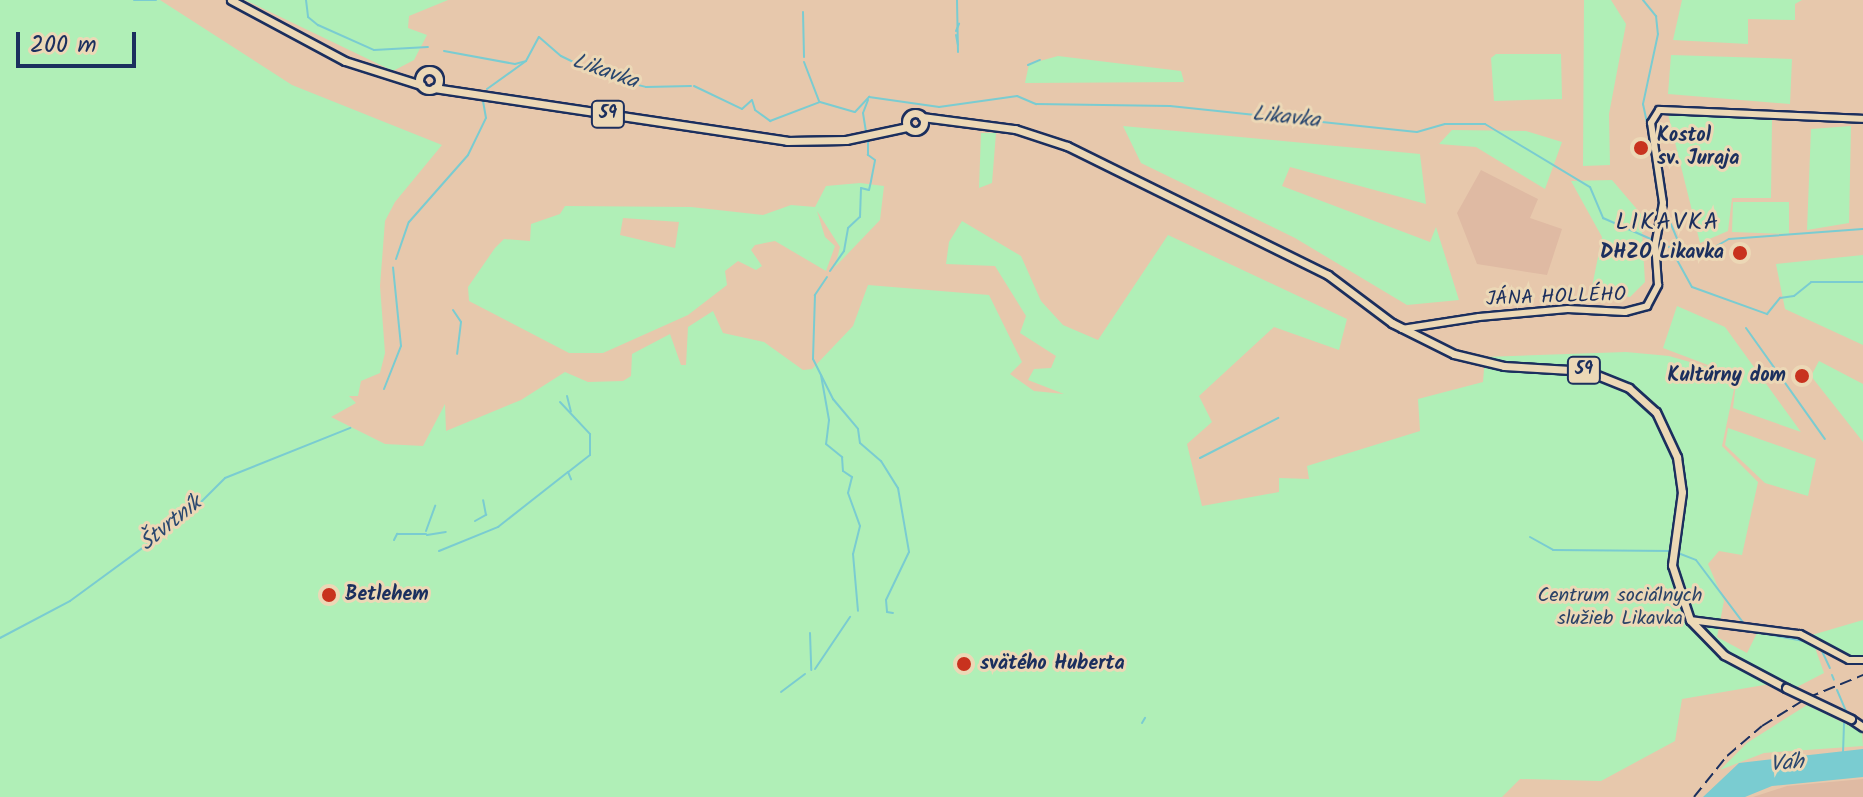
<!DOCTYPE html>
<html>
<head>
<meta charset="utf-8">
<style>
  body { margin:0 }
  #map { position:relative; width:1863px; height:797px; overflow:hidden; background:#e7c8ac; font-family:Kalam,sans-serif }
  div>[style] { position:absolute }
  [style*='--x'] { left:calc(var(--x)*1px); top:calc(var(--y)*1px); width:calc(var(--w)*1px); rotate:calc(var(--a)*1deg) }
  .built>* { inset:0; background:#dfbaa3 }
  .green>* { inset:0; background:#b0efb7 }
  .water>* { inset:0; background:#7accd1 }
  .stream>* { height:2px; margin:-1px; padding:0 1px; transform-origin:1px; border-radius:1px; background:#7accd1 }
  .roads { filter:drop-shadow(2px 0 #1b2f5e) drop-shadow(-2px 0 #1b2f5e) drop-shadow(0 2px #1b2f5e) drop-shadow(0 -2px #1b2f5e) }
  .secondary>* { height:6px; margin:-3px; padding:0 3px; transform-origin:3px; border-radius:3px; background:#ecd8b6 }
  .primary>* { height:7px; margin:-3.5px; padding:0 3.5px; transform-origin:3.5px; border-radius:3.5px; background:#ecd8b6 }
  .primary>.ring { margin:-3.5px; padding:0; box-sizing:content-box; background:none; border:7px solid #ecd8b6; border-radius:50% }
  .rail>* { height:2px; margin-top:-1px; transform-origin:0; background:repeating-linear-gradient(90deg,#1b2f5e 0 12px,transparent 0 18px) }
  .bridges { filter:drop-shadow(2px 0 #1b2f5e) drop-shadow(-2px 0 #1b2f5e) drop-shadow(0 2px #1b2f5e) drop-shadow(0 -2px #1b2f5e) }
  .primary-bridge>* { height:7px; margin:-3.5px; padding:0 3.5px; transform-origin:3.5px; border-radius:3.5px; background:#ecd8b6 }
  .dots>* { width:22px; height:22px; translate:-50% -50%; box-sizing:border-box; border:4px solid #ecd8b6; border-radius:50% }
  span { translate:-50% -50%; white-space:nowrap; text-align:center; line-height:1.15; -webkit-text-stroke:6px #ecd8b6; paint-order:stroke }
  .shield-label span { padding:2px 6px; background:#ecd8b6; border:2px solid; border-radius:6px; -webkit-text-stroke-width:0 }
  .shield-label { font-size:18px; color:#1b2f5e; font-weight:700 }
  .poi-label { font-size:20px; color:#1b2f5e; font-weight:700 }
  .left { translate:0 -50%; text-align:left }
  .right { translate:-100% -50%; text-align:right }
  .street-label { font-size:20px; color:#1b2f5e }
  .park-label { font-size:20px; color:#2a4267 }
  .water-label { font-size:22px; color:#29476f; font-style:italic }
  .quarter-label { font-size:24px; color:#1b2f5e; letter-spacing:2px }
  .scale { position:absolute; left:16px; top:32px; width:120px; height:36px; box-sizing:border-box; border:4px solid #1b2f5e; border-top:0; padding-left:10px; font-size:24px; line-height:28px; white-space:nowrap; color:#1b2f5e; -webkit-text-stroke:6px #ecd8b6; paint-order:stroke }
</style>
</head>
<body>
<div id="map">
  <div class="built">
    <div style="clip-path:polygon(1481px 170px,1538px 199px,1530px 218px,1562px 229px,1547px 275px,1477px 264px,1457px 213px)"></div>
    <div style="clip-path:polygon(1863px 779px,1863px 797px,1753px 797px,1787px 786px)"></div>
  </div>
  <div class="green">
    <div style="clip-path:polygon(0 0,160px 0,292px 85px,442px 145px,395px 202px,385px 221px,380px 286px,385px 353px,380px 373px,361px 381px,358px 396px,349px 396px,356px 403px,331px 417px,385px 444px,423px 446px,445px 404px,446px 431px,521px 400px,565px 372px,588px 382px,623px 381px,631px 376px,632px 354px,670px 334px,681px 365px,686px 365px,688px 327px,713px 311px,723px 333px,764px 342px,803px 370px,812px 369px,853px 326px,868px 285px,989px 295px,1022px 362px,1010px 374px,1034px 391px,1064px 394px,1028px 380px,1034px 369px,1051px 368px,1056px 356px,1020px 333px,1026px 316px,995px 266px,946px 264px,949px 242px,962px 221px,1021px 256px,1041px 301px,1063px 325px,1098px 340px,1168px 235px,1347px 319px,1339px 350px,1274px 327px,1199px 396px,1212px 422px,1187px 444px,1202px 506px,1279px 492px,1279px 478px,1309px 479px,1307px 466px,1420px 431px,1418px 399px,1483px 382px,1485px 357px,1626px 352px,1669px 356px,1732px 374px,1663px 348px,1677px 306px,1725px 327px,1801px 432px,1733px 408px,1737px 375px,1722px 446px,1758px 482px,1742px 555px,1719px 551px,1708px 564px,1724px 601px,1717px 637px,1747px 653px,1758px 631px,1813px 642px,1824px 673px,1797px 687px,1775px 676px,1770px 684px,1682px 699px,1675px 741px,1601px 781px,1520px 779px,1502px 797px,0 797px)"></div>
    <div style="clip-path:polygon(245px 0,448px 0,409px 16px,408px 28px,427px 35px,414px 60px,393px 71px)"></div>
    <div style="clip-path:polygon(1584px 0,1611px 0,1626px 24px,1609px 114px,1610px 165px,1583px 166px)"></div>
    <div style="clip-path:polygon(1682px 0,1802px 0,1795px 4px,1795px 20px,1748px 19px,1748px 44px,1673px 40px)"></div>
    <div style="clip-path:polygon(1496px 54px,1561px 54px,1562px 99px,1494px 101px,1491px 58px)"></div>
    <div style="clip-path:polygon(1671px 55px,1792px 59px,1790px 104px,1668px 94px)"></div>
    <div style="clip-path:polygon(1058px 56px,1181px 71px,1184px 82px,1025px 83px,1029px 64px)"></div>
    <div style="clip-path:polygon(1668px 114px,1772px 120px,1771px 198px,1732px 198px,1728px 231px,1700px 243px)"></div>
    <div style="clip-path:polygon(1123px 126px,1420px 154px,1426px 204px,1290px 167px,1282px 186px,1430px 242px,1436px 227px,1459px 300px,1407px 305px,1295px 238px,1141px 163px)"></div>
    <div style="clip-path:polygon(1851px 126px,1849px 223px,1807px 230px,1811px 129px)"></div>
    <div style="clip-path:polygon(1452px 130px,1526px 131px,1562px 142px,1545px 189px,1476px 147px,1439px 144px)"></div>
    <div style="clip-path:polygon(981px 133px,996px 133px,992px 183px,979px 188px)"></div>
    <div style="clip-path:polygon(1612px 180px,1641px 214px,1645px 282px,1630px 297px,1591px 292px,1602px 237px,1571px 181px)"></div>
    <div style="clip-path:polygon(evenodd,860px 183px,884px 186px,880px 220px,835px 267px,840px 247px,817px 211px,825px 237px,835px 246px,826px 271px,775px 241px,755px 245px,751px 250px,762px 266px,756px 270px,738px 261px,725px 271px,727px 285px,688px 315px,603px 353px,569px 353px,469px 301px,468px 287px,495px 248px,504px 239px,530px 241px,531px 224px,560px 214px,565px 206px,691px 207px,763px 215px,791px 205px,815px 207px,826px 186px,860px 183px,623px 218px,679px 222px,675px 248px,620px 235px,623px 218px)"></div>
    <div style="clip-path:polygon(1733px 202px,1789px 202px,1789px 234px,1732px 232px)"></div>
    <div style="clip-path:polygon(1863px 255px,1863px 345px,1785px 309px,1776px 264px)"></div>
    <div style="clip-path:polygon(1819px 361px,1863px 384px,1863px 442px,1811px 376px)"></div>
    <div style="clip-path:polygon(1728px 428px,1816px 459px,1808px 496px,1765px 483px,1725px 445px)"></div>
    <div style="clip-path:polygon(1863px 620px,1863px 656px,1855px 658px,1812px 635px)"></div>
    <div style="clip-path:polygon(1807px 705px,1862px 732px,1863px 746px,1764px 753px,1720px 770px,1747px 743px)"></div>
  </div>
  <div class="water">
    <div style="clip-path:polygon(1863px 749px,1863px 777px,1772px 786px,1745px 797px,1703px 797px,1739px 763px)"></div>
  </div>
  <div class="stream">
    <div style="--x:134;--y:0;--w:22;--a:0"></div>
    <div style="--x:306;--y:0;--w:17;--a:83"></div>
    <div style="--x:308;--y:17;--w:13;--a:39"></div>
    <div style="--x:318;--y:25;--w:61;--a:24.1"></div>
    <div style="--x:374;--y:50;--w:54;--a:-3.2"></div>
    <div style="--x:957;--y:0;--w:52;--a:88.9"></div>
    <div style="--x:1643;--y:0;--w:21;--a:51"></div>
    <div style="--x:1656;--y:16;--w:18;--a:84"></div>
    <div style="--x:1658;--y:34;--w:72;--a:102.1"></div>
    <div style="--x:1643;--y:104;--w:40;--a:78"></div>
    <div style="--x:803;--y:12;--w:45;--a:88.7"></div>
    <div style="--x:956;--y:31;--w:8;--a:-67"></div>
    <div style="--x:956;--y:35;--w:10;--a:79"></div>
    <div style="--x:444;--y:51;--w:72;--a:10.4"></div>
    <div style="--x:515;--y:64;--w:11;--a:-15"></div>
    <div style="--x:526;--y:61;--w:27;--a:-62"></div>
    <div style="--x:539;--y:37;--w:29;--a:41"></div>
    <div style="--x:561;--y:56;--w:46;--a:26"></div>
    <div style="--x:602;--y:76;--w:45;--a:14"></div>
    <div style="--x:646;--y:87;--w:45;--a:-1.3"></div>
    <div style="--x:804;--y:62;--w:42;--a:69"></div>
    <div style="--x:1028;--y:65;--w:13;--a:-23"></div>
    <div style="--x:694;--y:86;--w:53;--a:25.6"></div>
    <div style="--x:742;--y:109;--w:13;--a:-42"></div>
    <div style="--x:752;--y:100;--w:10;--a:73"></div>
    <div style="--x:755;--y:110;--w:19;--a:36"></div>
    <div style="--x:770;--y:121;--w:53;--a:-20.8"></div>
    <div style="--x:820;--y:102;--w:36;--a:16"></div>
    <div style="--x:855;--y:112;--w:21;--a:-47"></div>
    <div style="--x:869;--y:97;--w:71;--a:8.1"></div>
    <div style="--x:939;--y:107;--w:79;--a:-8"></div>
    <div style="--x:1017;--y:96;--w:21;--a:23"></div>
    <div style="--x:1036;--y:104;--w:134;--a:0.9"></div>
    <div style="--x:1170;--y:106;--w:248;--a:6"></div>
    <div style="--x:1417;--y:132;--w:29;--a:-16"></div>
    <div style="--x:1445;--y:124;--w:40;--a:0"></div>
    <div style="--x:1485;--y:124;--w:122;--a:31"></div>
    <div style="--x:1590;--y:187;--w:34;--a:67"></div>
    <div style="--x:1603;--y:218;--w:82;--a:23.7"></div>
    <div style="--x:1678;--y:251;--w:30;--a:0"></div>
    <div style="--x:1708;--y:251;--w:24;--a:-30"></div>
    <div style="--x:1729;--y:239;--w:134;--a:-4.3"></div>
    <div style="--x:487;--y:89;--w:48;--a:-35.7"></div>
    <div style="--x:866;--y:132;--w:19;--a:-99"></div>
    <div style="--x:863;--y:113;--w:14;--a:-69"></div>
    <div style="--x:1665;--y:210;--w:41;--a:67.2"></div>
    <div style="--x:1671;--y:249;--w:43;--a:61.1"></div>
    <div style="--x:1692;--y:287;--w:80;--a:19.8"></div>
    <div style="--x:1767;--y:314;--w:21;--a:-51"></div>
    <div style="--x:1780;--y:298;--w:14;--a:-8"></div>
    <div style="--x:1794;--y:296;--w:22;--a:-39"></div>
    <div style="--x:1811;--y:282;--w:52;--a:0"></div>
    <div style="--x:396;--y:259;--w:39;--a:-71"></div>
    <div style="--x:409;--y:222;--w:89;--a:-48.6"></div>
    <div style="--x:468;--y:155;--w:41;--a:-64.1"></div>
    <div style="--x:486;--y:118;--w:17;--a:-100"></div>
    <div style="--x:830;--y:271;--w:24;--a:-55"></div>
    <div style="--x:844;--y:251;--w:23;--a:-80"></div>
    <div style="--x:848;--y:228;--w:16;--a:-43"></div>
    <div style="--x:860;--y:217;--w:29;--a:-88"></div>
    <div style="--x:861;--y:188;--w:8;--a:14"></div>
    <div style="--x:869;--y:190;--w:9;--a:-77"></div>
    <div style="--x:871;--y:181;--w:21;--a:-79"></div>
    <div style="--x:875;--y:160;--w:9;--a:-144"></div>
    <div style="--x:868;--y:155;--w:15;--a:-90"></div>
    <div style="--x:827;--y:277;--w:22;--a:124"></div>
    <div style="--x:815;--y:295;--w:64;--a:91.8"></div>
    <div style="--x:813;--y:359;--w:45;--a:63.4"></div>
    <div style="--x:833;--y:399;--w:39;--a:50"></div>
    <div style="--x:858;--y:429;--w:14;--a:82"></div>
    <div style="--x:860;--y:443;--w:28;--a:41"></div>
    <div style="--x:881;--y:461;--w:32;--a:58"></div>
    <div style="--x:898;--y:488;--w:65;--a:80.2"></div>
    <div style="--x:909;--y:552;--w:53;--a:115.6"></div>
    <div style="--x:886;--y:600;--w:12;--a:85"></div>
    <div style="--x:887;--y:612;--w:6;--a:9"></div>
    <div style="--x:453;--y:310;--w:14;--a:56"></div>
    <div style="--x:461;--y:322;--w:32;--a:97"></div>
    <div style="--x:1746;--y:328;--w:136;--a:54.6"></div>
    <div style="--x:821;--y:375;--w:46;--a:79.9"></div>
    <div style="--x:829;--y:420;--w:24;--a:97"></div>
    <div style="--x:826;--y:444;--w:21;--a:39"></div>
    <div style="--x:842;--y:457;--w:14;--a:86"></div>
    <div style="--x:843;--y:471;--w:11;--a:34"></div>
    <div style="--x:852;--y:477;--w:16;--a:104"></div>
    <div style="--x:848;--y:493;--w:35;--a:70"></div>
    <div style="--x:860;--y:526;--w:29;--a:104"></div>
    <div style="--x:853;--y:554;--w:57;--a:85"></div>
    <div style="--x:384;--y:389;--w:46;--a:-68.4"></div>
    <div style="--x:401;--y:346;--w:79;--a:-95.8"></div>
    <div style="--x:567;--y:396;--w:16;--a:76"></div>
    <div style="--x:560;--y:402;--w:44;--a:46.8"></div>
    <div style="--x:590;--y:434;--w:21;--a:90"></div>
    <div style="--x:590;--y:455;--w:28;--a:142"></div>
    <div style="--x:568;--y:472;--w:8;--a:67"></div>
    <div style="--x:1200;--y:458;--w:88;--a:-27.1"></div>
    <div style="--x:475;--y:521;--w:13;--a:-29"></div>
    <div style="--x:486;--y:515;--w:15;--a:-101"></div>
    <div style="--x:426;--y:531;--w:27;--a:-70"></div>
    <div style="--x:427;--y:535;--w:19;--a:-9"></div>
    <div style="--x:1530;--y:537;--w:26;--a:29"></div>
    <div style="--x:1553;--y:550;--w:119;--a:0.5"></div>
    <div style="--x:394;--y:540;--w:7;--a:-63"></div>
    <div style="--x:397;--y:534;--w:29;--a:0"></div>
    <div style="--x:439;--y:551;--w:64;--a:-22.1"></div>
    <div style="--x:498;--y:527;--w:89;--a:-38.2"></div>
    <div style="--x:1678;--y:553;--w:19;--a:21"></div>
    <div style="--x:1696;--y:560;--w:80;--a:53.1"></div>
    <div style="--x:1745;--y:630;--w:65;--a:10.6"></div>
    <div style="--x:810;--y:633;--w:37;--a:88"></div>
    <div style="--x:0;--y:638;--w:79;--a:-27.9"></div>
    <div style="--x:70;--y:601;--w:147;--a:-36.2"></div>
    <div style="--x:189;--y:514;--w:51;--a:-45"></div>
    <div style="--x:225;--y:478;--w:135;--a:-21.8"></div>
    <div style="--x:1821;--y:649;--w:21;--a:65"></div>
    <div style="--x:815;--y:669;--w:63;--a:-56.1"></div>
    <div style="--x:1832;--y:675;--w:5;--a:68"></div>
    <div style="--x:1837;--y:690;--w:26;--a:67"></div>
    <div style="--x:781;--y:692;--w:30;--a:-37"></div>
    <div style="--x:1142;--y:723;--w:6;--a:-59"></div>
    <div style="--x:1843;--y:753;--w:33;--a:-88"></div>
  </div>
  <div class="roads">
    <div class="secondary">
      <div style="--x:1402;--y:329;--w:78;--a:-8.9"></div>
      <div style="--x:1479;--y:317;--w:89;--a:-5.1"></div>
      <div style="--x:1568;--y:309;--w:57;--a:3"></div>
      <div style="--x:1625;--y:312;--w:23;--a:-15"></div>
      <div style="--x:1647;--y:306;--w:24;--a:-62"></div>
      <div style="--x:1658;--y:285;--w:39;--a:-94"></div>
      <div style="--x:1655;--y:246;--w:44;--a:-79.5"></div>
      <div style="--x:1663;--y:203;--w:81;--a:-98.5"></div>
      <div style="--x:1651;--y:123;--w:15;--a:-58"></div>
      <div style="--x:1659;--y:110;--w:204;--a:2.5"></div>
      <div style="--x:1690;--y:620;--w:111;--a:7.3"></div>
      <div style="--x:1800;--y:634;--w:55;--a:28"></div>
      <div style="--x:1849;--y:660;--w:14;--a:0"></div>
    </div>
    <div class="primary">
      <div style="--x:231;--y:0;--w:129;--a:28.2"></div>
      <div style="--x:345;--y:61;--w:80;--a:17.5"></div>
      <div class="ring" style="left:419px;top:70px;width:13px;height:13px"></div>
      <div style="--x:434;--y:88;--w:357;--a:8.5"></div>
      <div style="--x:787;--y:141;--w:59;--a:-1"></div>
      <div style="--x:846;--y:140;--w:62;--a:-12"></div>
      <div class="ring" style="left:906px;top:113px;width:11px;height:11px"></div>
      <div style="--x:922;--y:117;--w:94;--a:7.4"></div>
      <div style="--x:1015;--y:129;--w:55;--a:18.1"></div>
      <div style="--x:1067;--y:146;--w:291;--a:26.3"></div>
      <div style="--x:1328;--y:275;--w:80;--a:36.9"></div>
      <div style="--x:1392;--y:323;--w:69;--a:26.6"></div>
      <div style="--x:1454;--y:354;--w:51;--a:13.5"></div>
      <div style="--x:1504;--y:366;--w:83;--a:3.4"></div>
      <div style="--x:1587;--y:371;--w:45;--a:22"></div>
      <div style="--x:1629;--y:388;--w:36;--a:42"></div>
      <div style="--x:1656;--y:412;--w:50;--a:65"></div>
      <div style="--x:1677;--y:457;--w:35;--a:82"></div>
      <div style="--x:1682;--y:492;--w:74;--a:97.8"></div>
      <div style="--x:1672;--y:565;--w:58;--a:71.9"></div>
      <div style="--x:1690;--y:620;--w:49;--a:45.8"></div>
      <div style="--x:1724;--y:655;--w:70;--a:28"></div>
      <div style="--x:1851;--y:719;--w:14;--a:34"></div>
    </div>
  </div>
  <div class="rail">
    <div style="--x:1694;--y:797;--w:53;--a:-51.2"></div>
    <div style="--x:1727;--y:756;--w:46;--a:-40.6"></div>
    <div style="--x:1762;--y:726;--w:53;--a:-31.9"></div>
    <div style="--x:1807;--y:698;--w:61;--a:-22.3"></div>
  </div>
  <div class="bridges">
    <div class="primary-bridge">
      <div style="--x:1786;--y:688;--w:72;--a:25.5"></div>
    </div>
  </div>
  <div class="dots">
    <div style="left:1641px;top:148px;background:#c8321e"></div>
    <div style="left:1740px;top:253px;background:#c8321e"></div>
    <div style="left:1802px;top:376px;background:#c8321e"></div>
    <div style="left:329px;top:595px;background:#c8321e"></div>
    <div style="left:964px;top:664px;background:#c8321e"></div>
  </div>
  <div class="shield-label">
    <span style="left:608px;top:114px">59</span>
    <span style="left:1584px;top:370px">59</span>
  </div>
  <div class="poi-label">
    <span class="left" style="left:1657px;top:148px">Kostol<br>sv. Juraja</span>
    <span class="right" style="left:1724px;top:253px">DHZO Likavka</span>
    <span class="right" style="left:1786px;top:376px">Kultúrny dom</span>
    <span class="left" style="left:345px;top:595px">Betlehem</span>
    <span class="left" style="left:980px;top:664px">svätého Huberta</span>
  </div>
  <div class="street-label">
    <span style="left:1556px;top:298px;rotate:-2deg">JÁNA HOLLÉHO</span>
  </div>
  <div class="park-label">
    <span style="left:1620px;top:608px">Centrum sociálnych<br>služieb Likavka</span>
  </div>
  <div class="water-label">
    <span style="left:605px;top:72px;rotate:19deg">Likavka</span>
    <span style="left:1286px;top:118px;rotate:6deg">Likavka</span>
    <span style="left:171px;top:524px;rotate:-39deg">Štvrtník</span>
    <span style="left:1787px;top:764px;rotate:-5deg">Váh</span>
  </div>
  <div class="quarter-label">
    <span style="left:1668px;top:223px">LIKAVKA</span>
  </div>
  <div class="scale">200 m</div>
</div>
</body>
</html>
